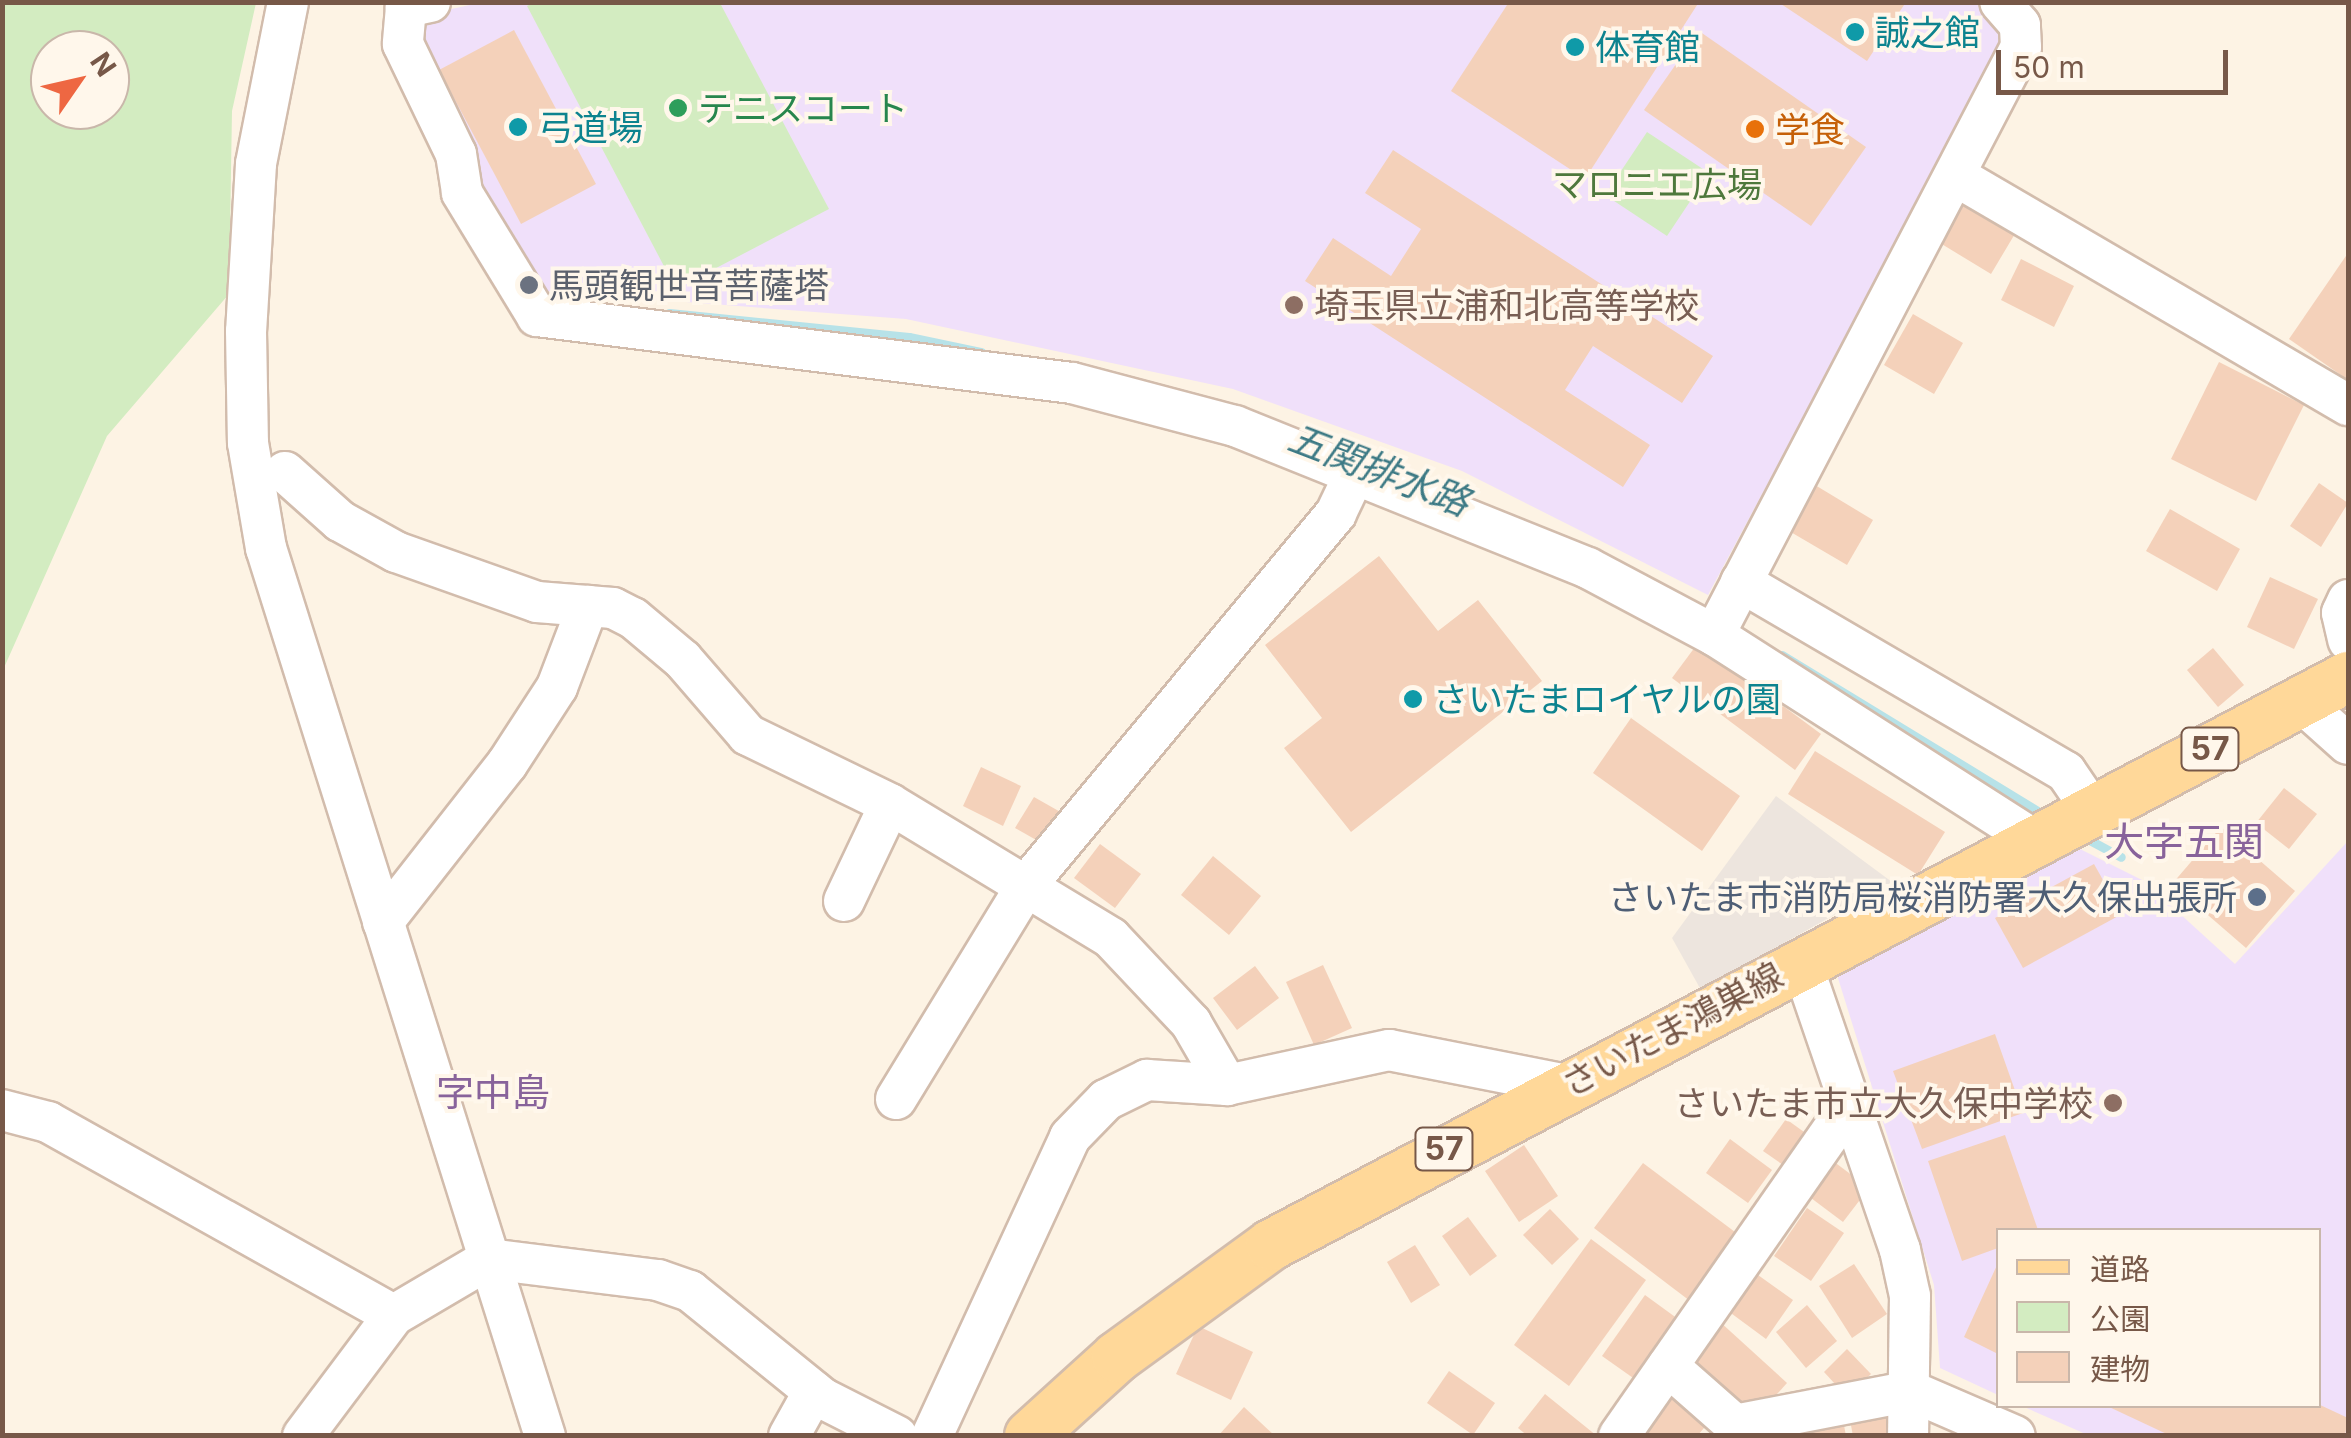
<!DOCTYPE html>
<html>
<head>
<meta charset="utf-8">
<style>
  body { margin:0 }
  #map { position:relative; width:2351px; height:1438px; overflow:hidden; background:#fdf3e4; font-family:Inter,"Noto Sans JP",sans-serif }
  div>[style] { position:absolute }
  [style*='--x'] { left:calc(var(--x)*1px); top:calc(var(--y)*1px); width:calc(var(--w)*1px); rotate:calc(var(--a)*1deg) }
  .industrial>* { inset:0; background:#ede5de }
  .education>* { inset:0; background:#f0e0fa }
  .green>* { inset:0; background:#d3ecc1 }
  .stream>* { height:9px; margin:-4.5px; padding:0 4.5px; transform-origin:4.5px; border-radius:4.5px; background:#b7e2e8 }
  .building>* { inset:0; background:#f4d1ba }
  .roads { filter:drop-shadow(2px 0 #d2bcac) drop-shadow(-2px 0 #d2bcac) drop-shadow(0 2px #d2bcac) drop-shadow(0 -2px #d2bcac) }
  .minor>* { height:40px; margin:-20px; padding:0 20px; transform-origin:20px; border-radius:20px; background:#fff }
  .major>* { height:50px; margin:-25px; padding:0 25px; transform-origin:25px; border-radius:25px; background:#ffd899 }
  .dots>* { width:28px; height:28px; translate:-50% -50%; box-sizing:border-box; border:5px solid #fff7eb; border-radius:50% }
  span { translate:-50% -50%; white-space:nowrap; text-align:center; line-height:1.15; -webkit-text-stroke:8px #fff7eb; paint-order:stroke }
  .shield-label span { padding:2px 8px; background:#fff7eb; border:2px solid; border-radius:8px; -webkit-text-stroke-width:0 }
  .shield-label { font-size:32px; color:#775848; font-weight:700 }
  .culture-label { font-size:35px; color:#0d838f }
  .left { translate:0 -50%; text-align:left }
  .leisure-label { font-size:35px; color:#27864d }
  .food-label { font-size:35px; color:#c56008 }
  .park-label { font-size:35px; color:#4e783c }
  .worship-label { font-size:35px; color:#5b616d }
  .education-label { font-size:35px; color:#785e54 }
  .right { translate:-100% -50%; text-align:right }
  .service-label { font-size:35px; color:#4e5e75 }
  .street-label { font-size:35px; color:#775848 }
  .water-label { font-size:38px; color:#3d7a85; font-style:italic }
  .neighbourhood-label { font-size:38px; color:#88639b }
  .quarter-label { font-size:40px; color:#88639b }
  .frame { position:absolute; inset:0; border:5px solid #775848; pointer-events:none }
  .legend { position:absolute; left:1996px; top:1228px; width:325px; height:180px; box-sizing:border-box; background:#fff7eb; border:2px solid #c9b7aa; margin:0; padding:12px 18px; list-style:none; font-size:30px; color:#775848 }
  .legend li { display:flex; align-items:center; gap:20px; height:50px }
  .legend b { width:50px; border:2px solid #c9b7aa }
  .north { position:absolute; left:30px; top:30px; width:100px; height:100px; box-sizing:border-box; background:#fff7eb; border:2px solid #c9b7aa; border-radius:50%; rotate:56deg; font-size:28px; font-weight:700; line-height:40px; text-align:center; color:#775848 }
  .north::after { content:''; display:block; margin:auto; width:35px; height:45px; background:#ee6742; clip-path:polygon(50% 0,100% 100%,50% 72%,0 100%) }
  .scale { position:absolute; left:1996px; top:50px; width:232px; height:45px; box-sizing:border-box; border:5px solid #775848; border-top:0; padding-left:12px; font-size:30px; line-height:35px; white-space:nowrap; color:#775848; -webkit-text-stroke:8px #fff7eb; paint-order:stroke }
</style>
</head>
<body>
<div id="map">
  <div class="industrial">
    <div style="clip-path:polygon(1776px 796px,1892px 882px,1701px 990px,1672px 938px)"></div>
  </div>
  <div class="education">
    <div style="clip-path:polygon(483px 2px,1981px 2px,1999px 20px,2005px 41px,1708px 595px,1462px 471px,1233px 389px,906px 319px,543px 291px,479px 195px,415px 35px,434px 13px)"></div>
    <div style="clip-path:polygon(2348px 841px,2348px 1435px,2088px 1435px,2022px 1406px,2318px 1406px,2318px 1230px,1998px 1230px,1998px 1395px,1940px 1368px,1934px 1285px,1837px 975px,2078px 848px,2144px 881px,2235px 964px)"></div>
  </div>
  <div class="green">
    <div style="clip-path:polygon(evenodd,3px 3px,256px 3px,232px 111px,229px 294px,107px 436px,3px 670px,3px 3px,50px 50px,110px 50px,110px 110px,50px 110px,50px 50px)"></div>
    <div style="clip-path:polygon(533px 3px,720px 3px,829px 209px,676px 289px,527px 6px)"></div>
    <div style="clip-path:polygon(1647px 132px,1709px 173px,1667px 236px,1605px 195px)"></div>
  </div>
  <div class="stream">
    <div style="--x:669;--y:313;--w:241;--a:5.7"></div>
    <div style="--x:909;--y:337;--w:74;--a:11.8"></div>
    <div style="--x:1782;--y:655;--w:309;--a:31.4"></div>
    <div style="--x:2082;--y:836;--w:44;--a:28.3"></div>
  </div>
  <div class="building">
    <div style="clip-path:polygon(1509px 2px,1699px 2px,1585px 179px,1451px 91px)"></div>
    <div style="clip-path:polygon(1778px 2px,1906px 2px,1867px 61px)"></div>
    <div style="clip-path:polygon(514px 30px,596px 184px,521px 224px,439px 70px)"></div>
    <div style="clip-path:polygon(1699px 31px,1866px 147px,1811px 226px,1644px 110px)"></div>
    <div style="clip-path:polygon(1393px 150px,1713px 356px,1682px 403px,1593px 346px,1565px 390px,1650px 445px,1623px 487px,1305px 281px,1333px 238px,1391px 276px,1421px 229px,1365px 193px)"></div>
    <div style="clip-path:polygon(1968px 197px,2019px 227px,1991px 274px,1940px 243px)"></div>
    <div style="clip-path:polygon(2348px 253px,2348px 380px,2289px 339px)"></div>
    <div style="clip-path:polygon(2021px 259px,2074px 286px,2054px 327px,2001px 300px)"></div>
    <div style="clip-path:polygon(1913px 314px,1963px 343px,1934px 394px,1884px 365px)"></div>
    <div style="clip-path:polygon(2219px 362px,2304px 405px,2256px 501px,2171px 459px)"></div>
    <div style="clip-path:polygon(2319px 483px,2348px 503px,2321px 547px,2290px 526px)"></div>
    <div style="clip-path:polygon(1815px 485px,1873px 520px,1847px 565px,1789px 531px)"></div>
    <div style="clip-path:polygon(2170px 509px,2240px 549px,2217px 591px,2146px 551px)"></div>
    <div style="clip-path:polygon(1379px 556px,1438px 631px,1478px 600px,1542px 681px,1351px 832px,1284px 748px,1322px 718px,1265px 645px)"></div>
    <div style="clip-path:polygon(2270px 577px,2318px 599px,2294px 649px,2247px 627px)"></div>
    <div style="clip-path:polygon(1698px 643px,1821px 734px,1795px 770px,1672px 678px)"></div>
    <div style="clip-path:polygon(2213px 648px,2244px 685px,2218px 707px,2187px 670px)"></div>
    <div style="clip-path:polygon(1631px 718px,1740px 796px,1702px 851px,1593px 773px)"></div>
    <div style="clip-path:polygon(1815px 751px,1945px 832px,1918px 875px,1788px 794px)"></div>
    <div style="clip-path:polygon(981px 767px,1021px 786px,1003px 826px,963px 806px)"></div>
    <div style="clip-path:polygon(2284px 788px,2317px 814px,2289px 849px,2256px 823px)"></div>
    <div style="clip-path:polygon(1034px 797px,1064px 814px,1045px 845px,1015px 828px)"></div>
    <div style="clip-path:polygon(2221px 827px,2295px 891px,2246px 948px,2172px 884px)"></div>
    <div style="clip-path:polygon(1100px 844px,1141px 874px,1115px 908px,1074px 878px)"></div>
    <div style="clip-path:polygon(1213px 856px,1261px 896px,1229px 935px,1181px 895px)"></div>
    <div style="clip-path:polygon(2094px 864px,2122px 914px,2023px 968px,1995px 918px)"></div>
    <div style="clip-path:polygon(1323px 965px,1352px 1028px,1314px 1045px,1286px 982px)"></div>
    <div style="clip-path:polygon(1255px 966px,1279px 998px,1237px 1030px,1213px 998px)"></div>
    <div style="clip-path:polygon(1995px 1034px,2023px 1113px,1922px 1149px,1893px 1071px)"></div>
    <div style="clip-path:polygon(1786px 1119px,1811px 1137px,1789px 1169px,1763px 1151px)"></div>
    <div style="clip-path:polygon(2005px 1135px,2038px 1230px,1998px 1230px,1998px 1248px,1962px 1261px,1928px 1161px)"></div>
    <div style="clip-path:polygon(1730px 1139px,1772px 1170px,1748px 1203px,1706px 1173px)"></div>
    <div style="clip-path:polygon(1524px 1145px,1558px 1196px,1519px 1222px,1485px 1171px)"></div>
    <div style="clip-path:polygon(1833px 1161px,1869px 1188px,1843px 1222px,1807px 1195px)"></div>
    <div style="clip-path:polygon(1643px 1163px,1739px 1235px,1690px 1301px,1594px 1228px)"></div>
    <div style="clip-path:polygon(1807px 1208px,1844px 1233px,1811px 1281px,1774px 1256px)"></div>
    <div style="clip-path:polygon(1550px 1209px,1579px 1239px,1552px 1265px,1523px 1235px)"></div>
    <div style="clip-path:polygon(1468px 1217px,1497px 1256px,1470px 1276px,1442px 1236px)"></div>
    <div style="clip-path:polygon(1591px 1239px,1646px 1280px,1569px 1386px,1514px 1345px)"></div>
    <div style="clip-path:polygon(1415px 1245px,1440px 1285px,1411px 1303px,1387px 1262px)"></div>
    <div style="clip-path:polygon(1998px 1263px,1998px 1354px,1964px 1337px)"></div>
    <div style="clip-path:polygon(1854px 1264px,1887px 1314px,1852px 1338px,1819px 1286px)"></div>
    <div style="clip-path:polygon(1751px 1270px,1793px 1300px,1766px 1339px,1724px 1308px)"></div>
    <div style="clip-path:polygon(1645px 1295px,1678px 1319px,1636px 1380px,1602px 1356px)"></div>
    <div style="clip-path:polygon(1807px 1305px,1837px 1341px,1806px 1368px,1776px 1332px)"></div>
    <div style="clip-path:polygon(1719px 1321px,1787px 1383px,1757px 1416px,1689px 1355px)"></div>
    <div style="clip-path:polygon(1198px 1326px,1253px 1352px,1231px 1400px,1176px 1374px)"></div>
    <div style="clip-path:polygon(1847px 1349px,1871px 1374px,1847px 1397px,1824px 1372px)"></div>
    <div style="clip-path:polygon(1449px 1371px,1495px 1403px,1473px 1435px,1427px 1403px)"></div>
    <div style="clip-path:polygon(1674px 1387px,1711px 1420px,1697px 1436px,1651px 1436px,1639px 1425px)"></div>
    <div style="clip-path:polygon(1545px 1394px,1597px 1436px,1528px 1436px,1518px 1428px)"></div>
    <div style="clip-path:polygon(2318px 1404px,2348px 1418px,2345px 1436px,2171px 1436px,2107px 1406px)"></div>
    <div style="clip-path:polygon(1244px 1407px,1275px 1436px,1218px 1436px)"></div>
    <div style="clip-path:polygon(1889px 1407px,1895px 1436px,1853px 1436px,1849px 1415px)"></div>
    <div style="clip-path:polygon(1842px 1415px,1846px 1436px,1795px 1436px,1793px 1424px)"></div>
  </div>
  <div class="roads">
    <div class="minor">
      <div style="--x:288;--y:2;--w:165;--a:101.2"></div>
      <div style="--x:256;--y:164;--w:167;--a:93.4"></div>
      <div style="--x:246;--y:331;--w:112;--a:89"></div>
      <div style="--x:248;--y:443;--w:107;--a:80.3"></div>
      <div style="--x:266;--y:548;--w:931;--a:72.56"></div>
      <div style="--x:430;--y:2;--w:25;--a:168"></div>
      <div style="--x:406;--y:7;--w:37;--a:95"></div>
      <div style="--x:403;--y:44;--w:122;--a:64.3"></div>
      <div style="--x:456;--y:154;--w:39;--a:81"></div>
      <div style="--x:462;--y:193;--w:144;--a:58.6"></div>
      <div style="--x:537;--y:316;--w:539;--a:7.14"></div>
      <div style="--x:1072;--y:383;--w:169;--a:14.8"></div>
      <div style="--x:1235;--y:426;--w:380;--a:21.9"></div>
      <div style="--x:1588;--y:568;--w:143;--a:28"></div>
      <div style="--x:1714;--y:635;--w:381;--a:32.6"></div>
      <div style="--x:1956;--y:176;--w:454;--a:30.3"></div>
      <div style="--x:285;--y:472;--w:74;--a:41.7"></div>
      <div style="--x:340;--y:521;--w:64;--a:29"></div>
      <div style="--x:396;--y:552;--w:150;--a:19.5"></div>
      <div style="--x:537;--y:602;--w:76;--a:4.5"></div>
      <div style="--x:613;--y:608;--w:22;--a:27"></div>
      <div style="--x:633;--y:618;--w:65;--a:40"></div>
      <div style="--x:683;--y:660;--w:99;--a:49.1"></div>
      <div style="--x:748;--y:735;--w:158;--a:25.9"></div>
      <div style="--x:890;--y:804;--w:258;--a:31.2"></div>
      <div style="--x:1111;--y:938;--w:117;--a:46.7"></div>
      <div style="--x:1191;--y:1023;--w:72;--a:59.9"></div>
      <div style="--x:1741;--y:582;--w:376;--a:30.3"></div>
      <div style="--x:2066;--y:772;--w:46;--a:55.6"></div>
      <div style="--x:2348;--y:600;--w:14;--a:115"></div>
      <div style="--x:2342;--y:613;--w:28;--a:77"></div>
      <div style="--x:1714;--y:635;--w:663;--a:-62.43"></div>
      <div style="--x:2021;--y:47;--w:22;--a:-93"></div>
      <div style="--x:2020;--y:25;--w:30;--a:-131"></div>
      <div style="--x:2301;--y:702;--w:63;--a:41.8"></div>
      <div style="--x:844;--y:901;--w:107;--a:-64.6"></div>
      <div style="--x:383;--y:922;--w:201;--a:-51.9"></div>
      <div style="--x:507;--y:764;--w:92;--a:-57"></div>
      <div style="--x:557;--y:687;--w:87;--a:-69.1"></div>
      <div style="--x:1801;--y:961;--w:305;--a:71.1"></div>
      <div style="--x:1900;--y:1250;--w:47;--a:77.7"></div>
      <div style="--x:1910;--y:1296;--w:140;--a:90.8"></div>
      <div style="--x:896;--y:1099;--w:253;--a:-58.6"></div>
      <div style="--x:1028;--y:883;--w:481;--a:-50.2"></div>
      <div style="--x:1336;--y:513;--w:47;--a:-64.5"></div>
      <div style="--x:2;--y:1110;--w:48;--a:14.6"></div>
      <div style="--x:48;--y:1122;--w:396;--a:29.2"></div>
      <div style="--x:394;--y:1315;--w:110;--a:-30.5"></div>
      <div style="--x:489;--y:1259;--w:170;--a:7.1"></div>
      <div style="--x:658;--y:1280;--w:34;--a:19"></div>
      <div style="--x:690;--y:1291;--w:170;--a:39"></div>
      <div style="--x:822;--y:1398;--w:84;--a:26.9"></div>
      <div style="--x:1668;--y:1366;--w:89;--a:41.4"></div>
      <div style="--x:1735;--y:1425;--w:179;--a:-10.9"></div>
      <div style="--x:1911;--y:1391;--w:113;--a:23.4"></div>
      <div style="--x:303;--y:1436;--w:151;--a:-53.1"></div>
      <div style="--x:789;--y:1436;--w:51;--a:-60.9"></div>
      <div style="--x:932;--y:1436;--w:329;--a:-65.2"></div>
      <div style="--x:1070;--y:1137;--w:52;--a:-45.8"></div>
      <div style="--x:1106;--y:1100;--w:46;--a:-26"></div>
      <div style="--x:1147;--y:1080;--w:80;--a:3.6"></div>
      <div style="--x:1227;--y:1085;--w:166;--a:-12.2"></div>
      <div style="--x:1389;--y:1050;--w:182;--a:11.1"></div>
      <div style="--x:1619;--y:1436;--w:404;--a:-55.1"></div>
    </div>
    <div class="major">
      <div style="--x:1030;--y:1436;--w:118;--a:-42.2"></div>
      <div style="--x:1117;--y:1357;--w:190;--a:-36"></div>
      <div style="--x:1271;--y:1245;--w:1218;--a:-27.81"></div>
    </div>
  </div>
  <div class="dots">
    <div style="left:1855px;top:32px;background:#0f9aa8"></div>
    <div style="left:1575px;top:47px;background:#0f9aa8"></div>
    <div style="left:678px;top:108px;background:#2e9e5b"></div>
    <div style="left:518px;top:127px;background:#0f9aa8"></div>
    <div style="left:1755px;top:129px;background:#e8710a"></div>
    <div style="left:529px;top:285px;background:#6b7280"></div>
    <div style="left:1294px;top:305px;background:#8d6e63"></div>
    <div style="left:1413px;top:699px;background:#0f9aa8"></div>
    <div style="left:2257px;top:897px;background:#5c6f8a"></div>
    <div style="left:2113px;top:1103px;background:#8d6e63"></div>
  </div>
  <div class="shield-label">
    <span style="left:2210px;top:749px">57</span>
    <span style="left:1444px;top:1149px">57</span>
  </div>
  <div class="culture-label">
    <span class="left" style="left:1875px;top:32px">誠之館</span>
    <span class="left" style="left:1595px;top:47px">体育館</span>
    <span class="left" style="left:538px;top:127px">弓道場</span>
    <span class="left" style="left:1433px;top:699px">さいたまロイヤルの園</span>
  </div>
  <div class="leisure-label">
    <span class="left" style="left:698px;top:108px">テニスコート</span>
  </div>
  <div class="food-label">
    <span class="left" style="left:1775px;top:129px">学食</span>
  </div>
  <div class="park-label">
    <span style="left:1657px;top:184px">マロニエ広場</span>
  </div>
  <div class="worship-label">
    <span class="left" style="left:549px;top:285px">馬頭観世音菩薩塔</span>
  </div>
  <div class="education-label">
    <span class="left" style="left:1314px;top:305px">埼玉県立浦和北高等学校</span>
    <span class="right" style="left:2093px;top:1103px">さいたま市立大久保中学校</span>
  </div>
  <div class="service-label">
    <span class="right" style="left:2237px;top:897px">さいたま市消防局桜消防署大久保出張所</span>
  </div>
  <div class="street-label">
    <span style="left:1672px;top:1029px;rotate:-28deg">さいたま鴻巣線</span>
  </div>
  <div class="water-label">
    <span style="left:1379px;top:470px;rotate:21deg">五関排水路</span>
  </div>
  <div class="neighbourhood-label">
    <span style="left:493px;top:1093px">字中島</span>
  </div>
  <div class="quarter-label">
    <span style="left:2184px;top:842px">大字五関</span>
  </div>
  <div class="frame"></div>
  <ul class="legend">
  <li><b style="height:12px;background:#ffd899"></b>道路</li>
  <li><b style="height:28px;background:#d3ecc1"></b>公園</li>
  <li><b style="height:28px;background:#f4d1ba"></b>建物</li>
  </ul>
  <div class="north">N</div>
  <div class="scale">50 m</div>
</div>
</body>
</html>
